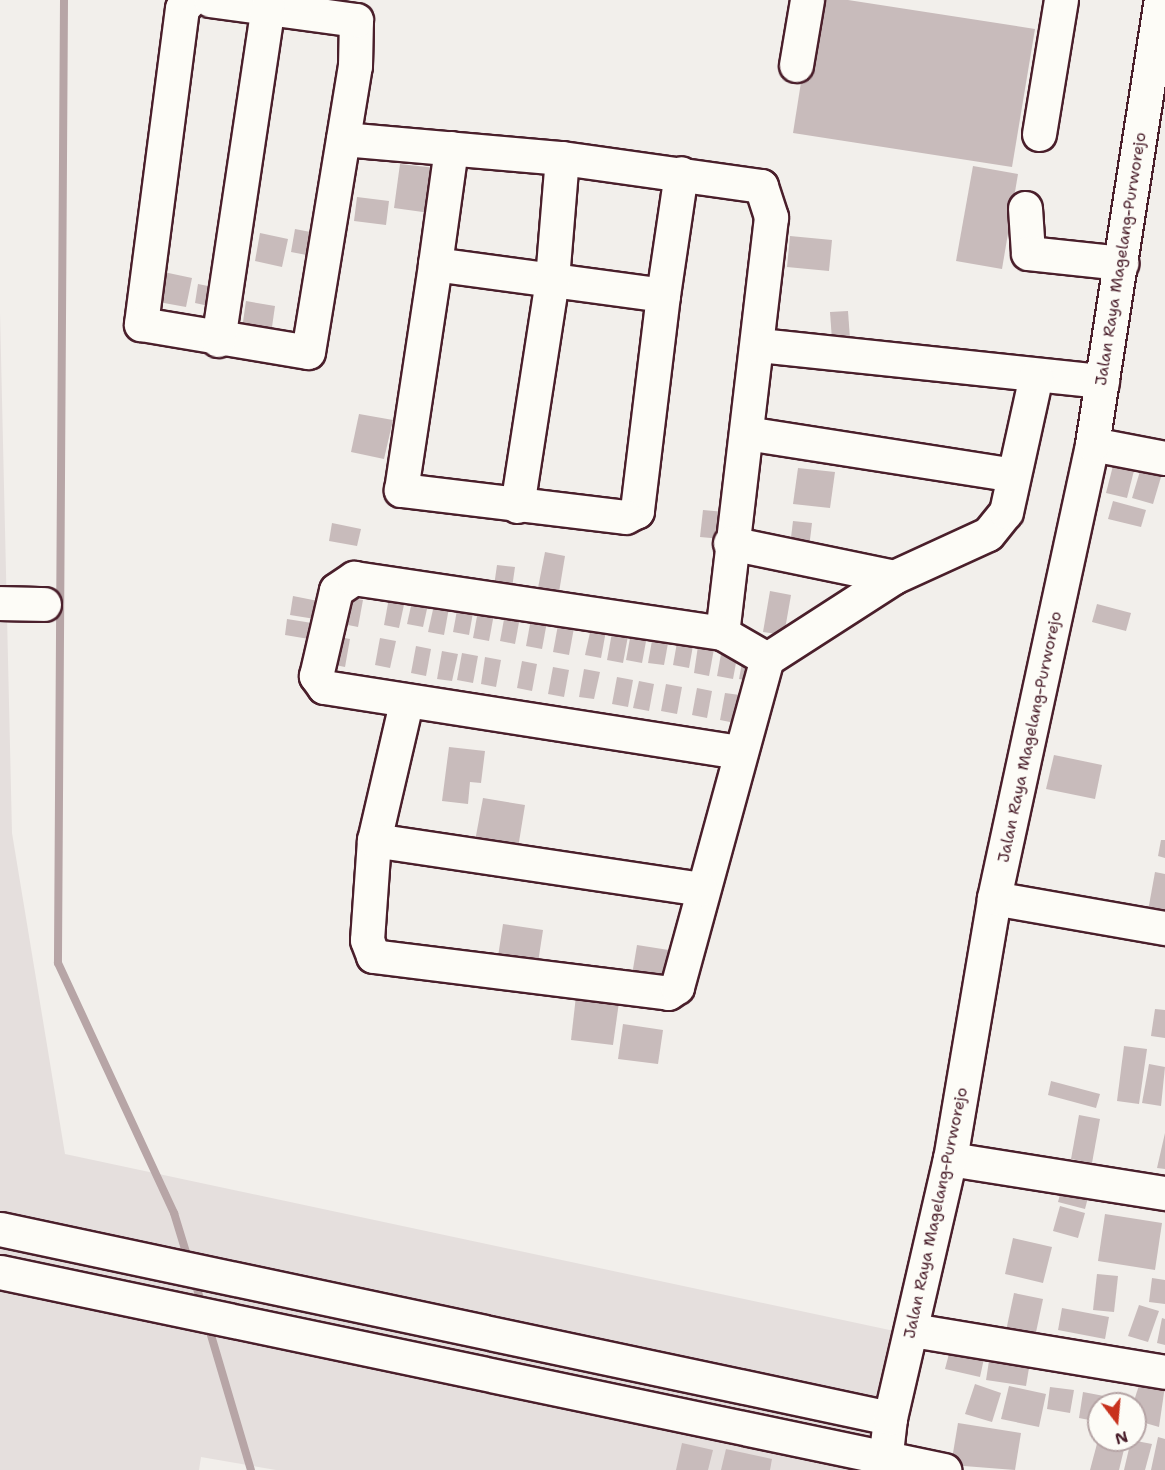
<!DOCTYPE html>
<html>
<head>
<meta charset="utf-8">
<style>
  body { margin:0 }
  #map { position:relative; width:1165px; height:1470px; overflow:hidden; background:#f2efeb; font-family:"Shantell Sans",sans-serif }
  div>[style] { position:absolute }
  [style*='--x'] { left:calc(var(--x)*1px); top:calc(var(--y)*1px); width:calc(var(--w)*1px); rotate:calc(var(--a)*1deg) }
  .built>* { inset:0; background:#e5dfdd }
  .stream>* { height:8px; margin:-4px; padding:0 4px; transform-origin:4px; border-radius:4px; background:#b7a5a6 }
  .building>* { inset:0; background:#c8bbbb }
  .roads { filter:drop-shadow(2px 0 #4a1f2b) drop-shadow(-2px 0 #4a1f2b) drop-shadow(0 2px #4a1f2b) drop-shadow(0 -2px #4a1f2b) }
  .minor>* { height:33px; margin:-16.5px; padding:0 16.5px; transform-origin:16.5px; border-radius:16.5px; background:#fdfcf7 }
  .major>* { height:33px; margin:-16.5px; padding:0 16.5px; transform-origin:16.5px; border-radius:16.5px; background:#fdfcf7 }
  span { translate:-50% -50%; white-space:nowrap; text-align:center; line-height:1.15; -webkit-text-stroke:4.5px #fdfcf7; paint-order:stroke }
  .street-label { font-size:16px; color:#4a1f2b }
  .north { position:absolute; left:1087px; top:1392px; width:60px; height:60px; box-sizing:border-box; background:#fdfcf7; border:2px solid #b5a4a5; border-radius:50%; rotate:164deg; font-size:16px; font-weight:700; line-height:24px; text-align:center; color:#4a1f2b }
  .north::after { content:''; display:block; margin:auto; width:21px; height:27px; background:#c8321e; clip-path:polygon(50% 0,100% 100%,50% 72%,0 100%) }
</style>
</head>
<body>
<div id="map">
  <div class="built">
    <div style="clip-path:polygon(0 312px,12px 833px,65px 1154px,899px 1332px,870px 1470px,276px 1470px,201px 1457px,199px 1470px,0 1470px)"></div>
  </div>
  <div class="stream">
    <div style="--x:64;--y:0;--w:963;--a:90.36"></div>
    <div style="--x:58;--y:963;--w:276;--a:65.1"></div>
    <div style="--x:174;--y:1213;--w:51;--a:73"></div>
    <div style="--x:194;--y:1279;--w:27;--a:73"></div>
    <div style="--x:208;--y:1325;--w:151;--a:73.5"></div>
  </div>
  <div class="building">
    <div style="clip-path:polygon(814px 0,848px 0,1035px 29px,1012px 167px,793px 133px)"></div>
    <div style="clip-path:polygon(400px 164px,436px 168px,430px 213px,394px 208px)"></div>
    <div style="clip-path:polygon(973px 166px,1018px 174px,1002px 269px,956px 261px)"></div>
    <div style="clip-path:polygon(357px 197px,389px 201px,386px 225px,354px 221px)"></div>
    <div style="clip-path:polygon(295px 229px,321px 234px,317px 257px,291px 252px)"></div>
    <div style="clip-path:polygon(260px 233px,288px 239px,282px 267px,255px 261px)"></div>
    <div style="clip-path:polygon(790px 236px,832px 240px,829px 271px,787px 267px)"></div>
    <div style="clip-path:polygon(159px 271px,192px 278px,186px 307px,153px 301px)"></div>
    <div style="clip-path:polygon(198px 284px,223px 289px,218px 308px,195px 303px)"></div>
    <div style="clip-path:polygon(246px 301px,275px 306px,271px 334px,242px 329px)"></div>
    <div style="clip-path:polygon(848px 311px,850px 339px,832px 340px,830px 312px)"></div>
    <div style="clip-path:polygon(359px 414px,393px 420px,384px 459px,351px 452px)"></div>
    <div style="clip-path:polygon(1116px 454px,1137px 459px,1127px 498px,1106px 493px)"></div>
    <div style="clip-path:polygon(1143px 461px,1164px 467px,1153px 504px,1132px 498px)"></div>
    <div style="clip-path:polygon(798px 468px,835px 472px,830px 508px,793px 504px)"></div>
    <div style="clip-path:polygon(1113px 501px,1146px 510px,1141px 527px,1108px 519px)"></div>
    <div style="clip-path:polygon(703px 510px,725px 512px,722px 539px,700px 537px)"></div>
    <div style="clip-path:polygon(793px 521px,812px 523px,809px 548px,790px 546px)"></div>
    <div style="clip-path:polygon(332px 523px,361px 529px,357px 546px,329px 541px)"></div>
    <div style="clip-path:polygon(545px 552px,565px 556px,559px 592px,538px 588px)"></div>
    <div style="clip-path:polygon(497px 565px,515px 567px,511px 595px,493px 593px)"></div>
    <div style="clip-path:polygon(770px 591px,791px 595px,784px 635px,763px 632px)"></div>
    <div style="clip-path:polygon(293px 596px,318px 601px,315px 619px,290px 615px)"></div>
    <div style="clip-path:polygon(348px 597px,363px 600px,358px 627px,343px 624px)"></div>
    <div style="clip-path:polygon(413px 597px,429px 600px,423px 627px,407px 624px)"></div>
    <div style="clip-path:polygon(389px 598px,405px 600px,399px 628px,384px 625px)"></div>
    <div style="clip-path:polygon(1097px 604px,1131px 613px,1126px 631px,1092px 622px)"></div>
    <div style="clip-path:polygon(434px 605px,449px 608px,444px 635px,428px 632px)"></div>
    <div style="clip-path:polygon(458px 605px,474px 607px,469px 635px,453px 632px)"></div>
    <div style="clip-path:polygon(478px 611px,494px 614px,489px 641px,473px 638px)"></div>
    <div style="clip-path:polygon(505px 614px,520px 617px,515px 644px,500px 641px)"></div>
    <div style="clip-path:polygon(287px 619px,312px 623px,309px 639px,285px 635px)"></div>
    <div style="clip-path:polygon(531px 619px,547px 622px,542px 649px,526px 646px)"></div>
    <div style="clip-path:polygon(558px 625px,574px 628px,569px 655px,553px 652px)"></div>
    <div style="clip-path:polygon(591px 628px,606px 631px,601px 658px,585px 655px)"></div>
    <div style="clip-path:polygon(612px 633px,628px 636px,623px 663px,607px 660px)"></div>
    <div style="clip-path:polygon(631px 633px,647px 636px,642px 663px,626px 660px)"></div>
    <div style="clip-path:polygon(653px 635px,669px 638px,664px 665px,648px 663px)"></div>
    <div style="clip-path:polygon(334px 636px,350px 639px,345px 667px,330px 664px)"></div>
    <div style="clip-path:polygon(678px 637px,694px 640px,689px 668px,673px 665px)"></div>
    <div style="clip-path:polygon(380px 638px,396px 641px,390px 668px,375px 665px)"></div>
    <div style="clip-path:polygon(416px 646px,431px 649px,426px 676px,411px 673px)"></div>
    <div style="clip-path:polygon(698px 646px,714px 649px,709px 676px,694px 673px)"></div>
    <div style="clip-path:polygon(722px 649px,738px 652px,733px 679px,717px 676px)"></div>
    <div style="clip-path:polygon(442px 651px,458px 654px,452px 681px,437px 679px)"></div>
    <div style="clip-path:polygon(744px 652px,755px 682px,739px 679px)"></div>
    <div style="clip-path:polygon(462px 653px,478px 656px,473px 683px,457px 680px)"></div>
    <div style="clip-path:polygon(485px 657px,501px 660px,496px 687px,481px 684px)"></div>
    <div style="clip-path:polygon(522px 661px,537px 664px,532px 691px,517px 688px)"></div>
    <div style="clip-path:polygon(553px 667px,569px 670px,564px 697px,548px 694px)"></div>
    <div style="clip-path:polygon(584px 669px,600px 672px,594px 699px,579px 697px)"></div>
    <div style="clip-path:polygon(617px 677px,633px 680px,628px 707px,612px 704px)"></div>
    <div style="clip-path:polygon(639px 681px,654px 684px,649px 711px,633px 708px)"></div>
    <div style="clip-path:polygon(666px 684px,682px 687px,677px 714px,661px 711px)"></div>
    <div style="clip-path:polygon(697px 688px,712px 691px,707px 718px,692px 715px)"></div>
    <div style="clip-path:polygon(725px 693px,740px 695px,735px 723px,720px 720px)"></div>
    <div style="clip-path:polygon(449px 747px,485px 751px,481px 783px,470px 782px,468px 804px,442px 801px)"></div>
    <div style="clip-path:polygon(1054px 755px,1102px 765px,1095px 799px,1046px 789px)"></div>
    <div style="clip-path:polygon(483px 798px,525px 805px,518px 848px,475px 841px)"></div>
    <div style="clip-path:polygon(1161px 840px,1165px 840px,1165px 858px,1158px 856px)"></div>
    <div style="clip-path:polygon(1155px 872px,1165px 874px,1165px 914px,1148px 911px)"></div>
    <div style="clip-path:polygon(503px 924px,543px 930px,537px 969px,497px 963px)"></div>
    <div style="clip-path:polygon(637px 945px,675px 951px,670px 981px,632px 975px)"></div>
    <div style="clip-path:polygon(576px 996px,619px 1002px,613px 1045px,571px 1040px)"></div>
    <div style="clip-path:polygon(1155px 1009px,1165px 1010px,1165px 1038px,1151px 1036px)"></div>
    <div style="clip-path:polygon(623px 1024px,663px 1030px,658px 1064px,618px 1059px)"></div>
    <div style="clip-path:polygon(1124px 1046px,1147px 1049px,1139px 1104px,1117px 1101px)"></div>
    <div style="clip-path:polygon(1149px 1064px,1165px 1067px,1161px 1106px,1142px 1103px)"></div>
    <div style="clip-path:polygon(1051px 1081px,1100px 1094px,1096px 1108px,1048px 1095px)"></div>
    <div style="clip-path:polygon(1079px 1115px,1100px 1119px,1092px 1163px,1071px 1159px)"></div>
    <div style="clip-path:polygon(1165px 1133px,1165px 1169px,1157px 1168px)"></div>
    <div style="clip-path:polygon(1063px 1183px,1090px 1190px,1085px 1209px,1058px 1202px)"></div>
    <div style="clip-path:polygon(1060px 1206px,1085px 1213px,1078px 1238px,1053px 1231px)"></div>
    <div style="clip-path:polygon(1105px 1214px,1162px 1223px,1155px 1270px,1098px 1261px)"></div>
    <div style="clip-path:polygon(1013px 1238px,1052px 1247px,1043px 1283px,1005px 1274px)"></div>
    <div style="clip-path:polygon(1097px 1274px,1118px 1276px,1114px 1312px,1093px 1310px)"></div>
    <div style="clip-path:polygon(1152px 1278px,1165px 1280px,1165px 1304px,1149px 1302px)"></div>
    <div style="clip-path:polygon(1014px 1293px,1043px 1299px,1035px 1337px,1006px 1331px)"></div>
    <div style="clip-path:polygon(1139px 1305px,1159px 1311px,1148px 1342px,1128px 1336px)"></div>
    <div style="clip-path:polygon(1062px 1308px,1109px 1317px,1105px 1339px,1058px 1330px)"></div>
    <div style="clip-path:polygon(1162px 1318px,1165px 1319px,1165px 1345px,1157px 1343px)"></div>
    <div style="clip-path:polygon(951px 1346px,985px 1354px,980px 1377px,945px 1369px)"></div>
    <div style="clip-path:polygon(989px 1361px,1029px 1368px,1026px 1386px,986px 1380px)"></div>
    <div style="clip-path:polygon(1141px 1379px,1165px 1386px,1159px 1427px,1135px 1420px,1133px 1404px)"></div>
    <div style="clip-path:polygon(975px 1384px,1001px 1393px,992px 1422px,965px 1414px)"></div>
    <div style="clip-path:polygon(1009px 1386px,1046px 1394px,1039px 1427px,1001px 1419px)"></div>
    <div style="clip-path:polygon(1050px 1387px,1074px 1390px,1070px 1413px,1047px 1409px)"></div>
    <div style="clip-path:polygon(1083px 1392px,1120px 1399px,1119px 1404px,1099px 1404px,1099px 1422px,1079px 1418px)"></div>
    <div style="clip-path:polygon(958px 1423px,1021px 1433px,1015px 1470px,951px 1465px)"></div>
    <div style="clip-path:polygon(1158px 1437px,1165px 1439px,1165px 1470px,1151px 1470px)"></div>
    <div style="clip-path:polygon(1098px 1440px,1126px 1441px,1119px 1470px,1090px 1470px)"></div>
    <div style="clip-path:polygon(1131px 1440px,1152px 1444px,1145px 1470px,1124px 1470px)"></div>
    <div style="clip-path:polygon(682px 1443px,713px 1450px,708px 1470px,676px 1470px)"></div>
    <div style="clip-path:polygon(726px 1449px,772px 1459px,770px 1470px,721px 1470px)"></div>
  </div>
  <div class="roads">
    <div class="minor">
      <div style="--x:190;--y:0;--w:11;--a:135"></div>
      <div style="--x:182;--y:8;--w:319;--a:97.4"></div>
      <div style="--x:141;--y:324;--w:169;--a:9.5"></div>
      <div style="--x:308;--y:352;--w:290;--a:-80.7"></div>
      <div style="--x:355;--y:66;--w:46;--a:-88.8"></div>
      <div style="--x:356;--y:20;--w:147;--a:-172.2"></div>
      <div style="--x:796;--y:65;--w:66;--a:-80.4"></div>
      <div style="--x:1039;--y:134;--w:136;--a:-80.7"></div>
      <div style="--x:343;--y:139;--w:220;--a:5"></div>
      <div style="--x:562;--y:158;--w:201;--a:8"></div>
      <div style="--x:761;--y:186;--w:33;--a:72"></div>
      <div style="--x:771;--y:217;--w:419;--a:96.7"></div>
      <div style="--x:1025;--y:208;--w:45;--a:86.2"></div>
      <div style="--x:1028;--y:253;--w:94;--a:6.1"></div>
      <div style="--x:435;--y:264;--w:230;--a:7.7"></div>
      <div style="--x:663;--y:295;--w:218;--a:96.9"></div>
      <div style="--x:637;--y:511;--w:13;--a:153"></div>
      <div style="--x:625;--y:517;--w:226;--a:-173.1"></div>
      <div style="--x:401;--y:490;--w:229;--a:-81.4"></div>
      <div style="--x:435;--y:264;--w:117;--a:-82.1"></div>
      <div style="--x:663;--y:295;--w:123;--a:-81.6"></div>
      <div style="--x:218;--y:340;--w:337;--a:-81.5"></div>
      <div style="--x:759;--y:345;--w:345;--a:6"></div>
      <div style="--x:746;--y:433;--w:270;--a:8.9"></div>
      <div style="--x:1092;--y:444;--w:74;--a:10.9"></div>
      <div style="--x:517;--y:506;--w:230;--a:-81.2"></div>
      <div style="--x:552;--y:279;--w:121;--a:-85.3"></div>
      <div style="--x:730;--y:543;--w:167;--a:11.7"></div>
      <div style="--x:0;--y:603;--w:44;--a:1.3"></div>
      <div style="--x:406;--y:703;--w:141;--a:103.1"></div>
      <div style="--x:374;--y:840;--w:100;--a:94"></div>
      <div style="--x:367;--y:940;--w:17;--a:69"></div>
      <div style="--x:373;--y:956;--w:297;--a:7.1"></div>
      <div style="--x:668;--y:993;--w:11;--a:-34"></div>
      <div style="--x:677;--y:987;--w:340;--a:-74.7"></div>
      <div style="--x:739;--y:752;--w:420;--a:-171.1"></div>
      <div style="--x:324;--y:687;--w:14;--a:-126"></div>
      <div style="--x:316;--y:676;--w:88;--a:-76.9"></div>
      <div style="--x:336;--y:590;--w:22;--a:-34"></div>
      <div style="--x:354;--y:578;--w:372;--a:8.5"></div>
      <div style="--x:722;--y:633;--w:52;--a:30"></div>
      <div style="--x:767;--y:659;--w:151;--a:-32.8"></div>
      <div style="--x:894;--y:577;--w:103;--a:-24.6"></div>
      <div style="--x:988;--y:534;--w:28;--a:-51"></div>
      <div style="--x:1006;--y:512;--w:139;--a:-77.6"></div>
      <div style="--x:374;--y:840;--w:330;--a:8.5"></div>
      <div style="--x:994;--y:898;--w:174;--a:10"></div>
      <div style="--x:950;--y:1159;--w:218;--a:9"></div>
      <div style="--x:0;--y:1229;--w:910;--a:11.99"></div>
      <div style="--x:0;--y:1272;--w:965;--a:11.85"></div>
      <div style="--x:912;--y:1330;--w:256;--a:9.4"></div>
    </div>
    <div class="major">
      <div style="--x:884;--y:1470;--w:52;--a:-83.4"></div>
      <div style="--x:890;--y:1418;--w:266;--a:-77"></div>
      <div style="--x:950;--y:1159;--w:265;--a:-80.4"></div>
      <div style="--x:994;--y:898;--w:464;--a:-77.8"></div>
      <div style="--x:1092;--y:444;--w:449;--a:-81.2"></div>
    </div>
  </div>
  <div class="street-label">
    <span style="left:1121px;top:259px;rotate:-81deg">Jalan Raya Magelang-Purworejo</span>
    <span style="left:1030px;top:737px;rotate:-78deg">Jalan Raya Magelang-Purworejo</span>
    <span style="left:936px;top:1213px;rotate:-78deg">Jalan Raya Magelang-Purworejo</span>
  </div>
  <div class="north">N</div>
</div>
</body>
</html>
